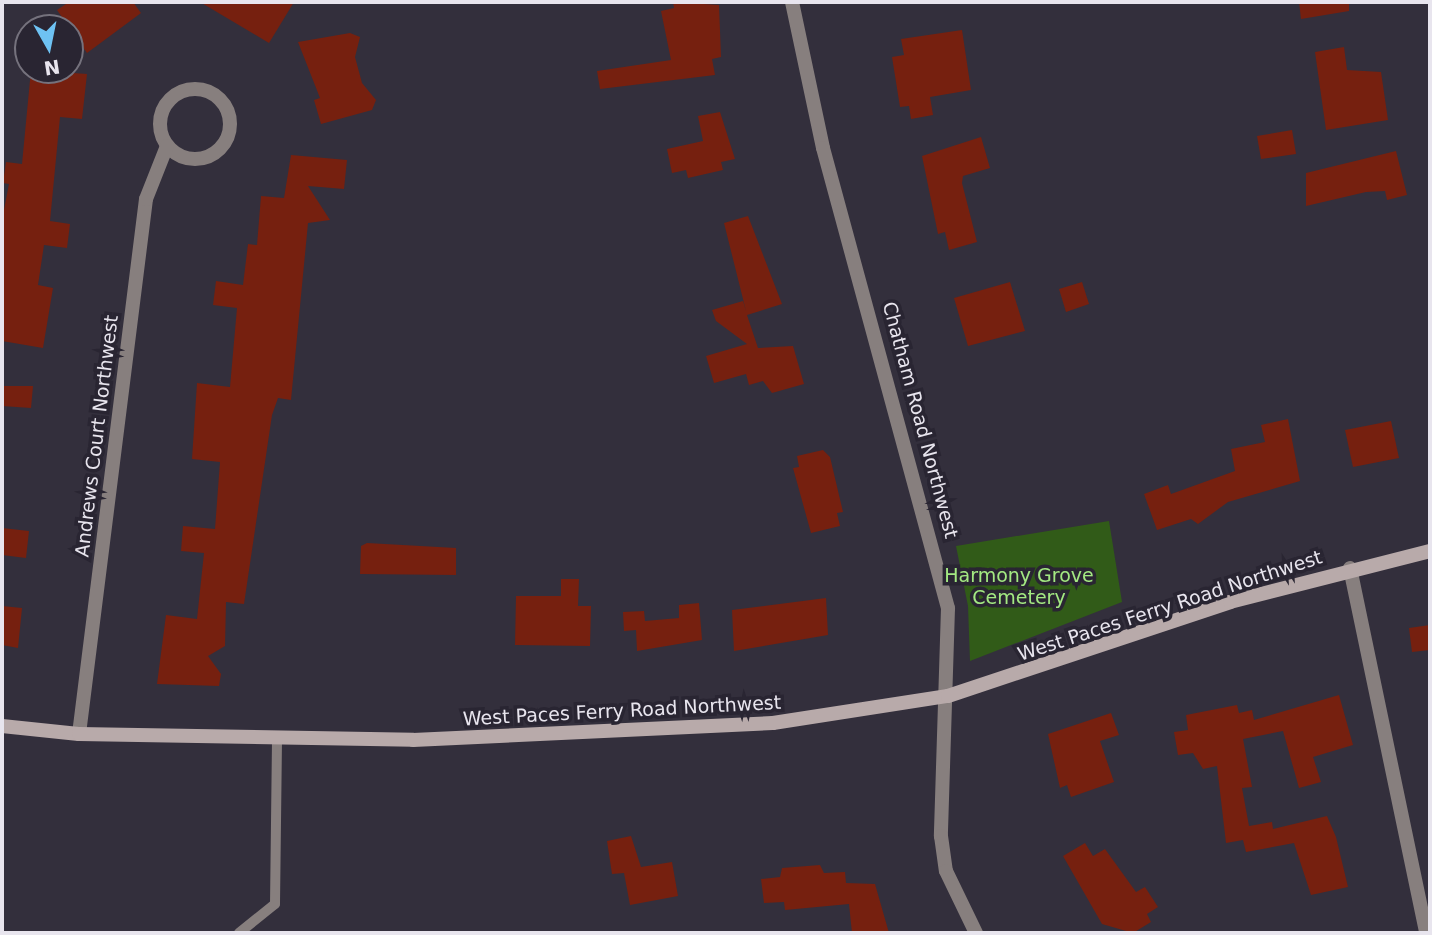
<!DOCTYPE html>
<html>
<head>
<meta charset="utf-8">
<style>
  body { margin:0 }
  #map { position:relative; width:1432px; height:935px; overflow:hidden; background:#332f3c; font-family:"DejaVu Sans",sans-serif }
  div>[style] { position:absolute }
  [style*='--x'] { left:calc(var(--x)*1px); top:calc(var(--y)*1px); width:calc(var(--w)*1px); rotate:calc(var(--a)*1deg) }
  .green>* { inset:0; background:#315b18 }
  .building>* { inset:0; background:#76200f }
  .lane>* { height:10px; margin:-5px; padding:0 5px; transform-origin:5px; border-radius:5px; background:#877f7e }
  .street>* { height:14px; margin:-7px; padding:0 7px; transform-origin:7px; border-radius:7px; background:#877f7e }
  .street>.ring { margin:-7px; padding:0; box-sizing:content-box; background:none; border:14px solid #877f7e; border-radius:50% }
  .secondary>* { height:14px; margin:-7px; padding:0 7px; transform-origin:7px; border-radius:7px; background:#b8aaaa }
  span { translate:-50% -50%; white-space:nowrap; text-align:center; line-height:1.15; -webkit-text-stroke:7px #292532; paint-order:stroke }
  .street-label { font-size:19px; color:#e8e5ee }
  .park-label { font-size:19px; color:#a3e982 }
  .frame { position:absolute; inset:0; border:4px solid #e8e5ee; pointer-events:none }
  .north { position:absolute; left:14px; top:14px; width:70px; height:70px; box-sizing:border-box; background:#292532; border:2px solid #75727d; border-radius:50%; rotate:171deg; font-size:19px; font-weight:700; line-height:28px; text-align:center; color:#e8e5ee }
  .north::after { content:''; display:block; margin:auto; width:24px; height:32px; background:#6ec2f3; clip-path:polygon(50% 0,100% 100%,50% 72%,0 100%) }
</style>
</head>
<body>
<div id="map">
  <div class="green">
    <div style="clip-path:polygon(1109px 521px,1122px 602px,970px 661px,968px 606px,956px 546px)"></div>
  </div>
  <div class="building">
    <div style="clip-path:polygon(69px 2px,133px 2px,141px 13px,87px 53px,57px 10px)"></div>
    <div style="clip-path:polygon(200px 2px,294px 2px,269px 43px)"></div>
    <div style="clip-path:polygon(673px 2px,719px 5px,721px 57px,712px 59px,715px 75px,600px 89px,597px 71px,671px 60px,661px 11px,674px 8px)"></div>
    <div style="clip-path:polygon(1299px 2px,1349px 2px,1349px 11px,1301px 19px)"></div>
    <div style="clip-path:polygon(962px 30px,971px 90px,930px 97px,933px 115px,911px 119px,909px 106px,900px 107px,892px 57px,904px 55px,901px 39px)"></div>
    <div style="clip-path:polygon(350px 33px,360px 37px,355px 57px,362px 83px,376px 100px,372px 110px,321px 124px,314px 100px,320px 98px,298px 42px)"></div>
    <div style="clip-path:polygon(1344px 47px,1347px 70px,1381px 72px,1388px 120px,1326px 130px,1315px 52px)"></div>
    <div style="clip-path:polygon(31px 70px,87px 74px,82px 119px,60px 117px,50px 221px,70px 224px,67px 248px,44px 245px,38px 285px,53px 288px,43px 348px,2px 341px,2px 220px,9px 184px,3px 183px,6px 162px,22px 164px)"></div>
    <div style="clip-path:polygon(720px 112px,735px 159px,721px 162px,723px 170px,688px 178px,686px 170px,672px 173px,667px 149px,703px 141px,698px 116px)"></div>
    <div style="clip-path:polygon(1292px 130px,1296px 154px,1261px 159px,1257px 136px)"></div>
    <div style="clip-path:polygon(981px 137px,990px 168px,963px 176px,962px 183px,977px 242px,949px 250px,945px 232px,938px 234px,922px 156px)"></div>
    <div style="clip-path:polygon(1396px 151px,1407px 195px,1387px 200px,1385px 191px,1366px 192px,1306px 206px,1306px 173px)"></div>
    <div style="clip-path:polygon(291px 155px,347px 160px,344px 189px,308px 186px,330px 220px,308px 223px,291px 400px,278px 398px,272px 415px,244px 604px,226px 602px,225px 646px,208px 656px,221px 674px,219px 686px,157px 684px,166px 615px,197px 619px,204px 553px,181px 551px,183px 526px,215px 529px,220px 462px,192px 459px,197px 383px,230px 387px,237px 308px,213px 305px,216px 281px,243px 285px,248px 244px,257px 245px,261px 196px,284px 198px)"></div>
    <div style="clip-path:polygon(748px 216px,782px 304px,747px 315px,758px 348px,793px 346px,804px 384px,772px 393px,763px 381px,749px 385px,746px 374px,714px 383px,706px 356px,747px 344px,716px 321px,712px 310px,743px 301px,746px 311px,724px 223px)"></div>
    <div style="clip-path:polygon(1010px 282px,1025px 331px,968px 346px,954px 298px)"></div>
    <div style="clip-path:polygon(1082px 282px,1089px 304px,1066px 312px,1059px 289px)"></div>
    <div style="clip-path:polygon(2px 386px,33px 386px,31px 408px,2px 406px)"></div>
    <div style="clip-path:polygon(1288px 419px,1300px 481px,1228px 502px,1198px 524px,1191px 519px,1157px 530px,1144px 494px,1168px 485px,1171px 494px,1235px 471px,1231px 449px,1265px 442px,1261px 425px)"></div>
    <div style="clip-path:polygon(1391px 421px,1399px 458px,1353px 467px,1345px 430px)"></div>
    <div style="clip-path:polygon(823px 450px,830px 457px,843px 512px,837px 513px,840px 526px,811px 533px,793px 468px,799px 467px,797px 456px)"></div>
    <div style="clip-path:polygon(2px 528px,29px 531px,26px 558px,2px 555px)"></div>
    <div style="clip-path:polygon(367px 543px,456px 548px,456px 575px,360px 574px,361px 546px)"></div>
    <div style="clip-path:polygon(561px 579px,579px 579px,578px 606px,591px 606px,590px 646px,515px 645px,516px 596px,561px 596px)"></div>
    <div style="clip-path:polygon(826px 598px,828px 635px,734px 651px,732px 610px)"></div>
    <div style="clip-path:polygon(699px 603px,702px 640px,637px 651px,636px 630px,624px 631px,623px 612px,644px 611px,645px 621px,679px 618px,679px 605px)"></div>
    <div style="clip-path:polygon(2px 606px,22px 608px,18px 648px,2px 645px)"></div>
    <div style="clip-path:polygon(1430px 625px,1430px 650px,1412px 652px,1409px 628px)"></div>
    <div style="clip-path:polygon(1339px 695px,1353px 745px,1313px 757px,1321px 782px,1299px 788px,1283px 731px,1243px 739px,1252px 787px,1242px 788px,1249px 826px,1272px 822px,1273px 829px,1327px 816px,1336px 837px,1348px 887px,1311px 895px,1294px 843px,1246px 852px,1243px 840px,1226px 843px,1217px 766px,1203px 769px,1193px 753px,1178px 755px,1174px 732px,1188px 730px,1186px 715px,1237px 705px,1239px 713px,1252px 710px,1254px 720px)"></div>
    <div style="clip-path:polygon(1111px 713px,1119px 735px,1100px 741px,1114px 782px,1071px 797px,1067px 785px,1060px 788px,1048px 734px)"></div>
    <div style="clip-path:polygon(631px 836px,641px 867px,672px 862px,678px 896px,630px 905px,624px 873px,612px 874px,607px 841px)"></div>
    <div style="clip-path:polygon(1085px 843px,1093px 856px,1105px 849px,1136px 892px,1145px 887px,1158px 907px,1147px 914px,1151px 922px,1133px 933px,1102px 924px,1063px 856px)"></div>
    <div style="clip-path:polygon(820px 865px,824px 873px,845px 872px,846px 883px,875px 884px,889px 933px,852px 933px,849px 904px,785px 910px,784px 902px,764px 903px,761px 879px,780px 877px,782px 868px)"></div>
  </div>
  <div class="lane">
    <div style="--x:239;--y:933;--w:46;--a:-38.9"></div>
    <div style="--x:275;--y:904;--w:164;--a:-89.3"></div>
  </div>
  <div class="street">
    <div style="--x:792;--y:2;--w:149;--a:78"></div>
    <div style="--x:823;--y:148;--w:477;--a:74.8"></div>
    <div style="--x:948;--y:608;--w:228;--a:91.8"></div>
    <div style="--x:941;--y:836;--w:35;--a:82"></div>
    <div style="--x:946;--y:871;--w:69;--a:64.2"></div>
    <div class="ring" style="left:160px;top:89px;width:56px;height:56px"></div>
    <div style="--x:1350;--y:568;--w:373;--a:78.2"></div>
    <div style="--x:79;--y:734;--w:539;--a:-82.86"></div>
    <div style="--x:146;--y:199;--w:57;--a:-68.4"></div>
  </div>
  <div class="secondary">
    <div style="--x:2;--y:726;--w:77;--a:5.9"></div>
    <div style="--x:79;--y:734;--w:334;--a:1"></div>
    <div style="--x:413;--y:740;--w:360;--a:-2.7"></div>
    <div style="--x:773;--y:723;--w:177;--a:-8.8"></div>
    <div style="--x:948;--y:696;--w:297;--a:-18.4"></div>
    <div style="--x:1230;--y:602;--w:206;--a:-14.3"></div>
  </div>
  <div class="street-label">
    <span style="left:920px;top:420px;rotate:75deg">Chatham Road Northwest</span>
    <span style="left:97px;top:436px;rotate:-83deg">Andrews Court Northwest</span>
    <span style="left:1170px;top:606px;rotate:-18deg">West Paces Ferry Road Northwest</span>
    <span style="left:622px;top:711px;rotate:-3deg">West Paces Ferry Road Northwest</span>
  </div>
  <div class="park-label">
    <span style="left:1019px;top:587px">Harmony Grove<br>Cemetery</span>
  </div>
  <div class="frame"></div>
  <div class="north">N</div>
</div>
</body>
</html>
